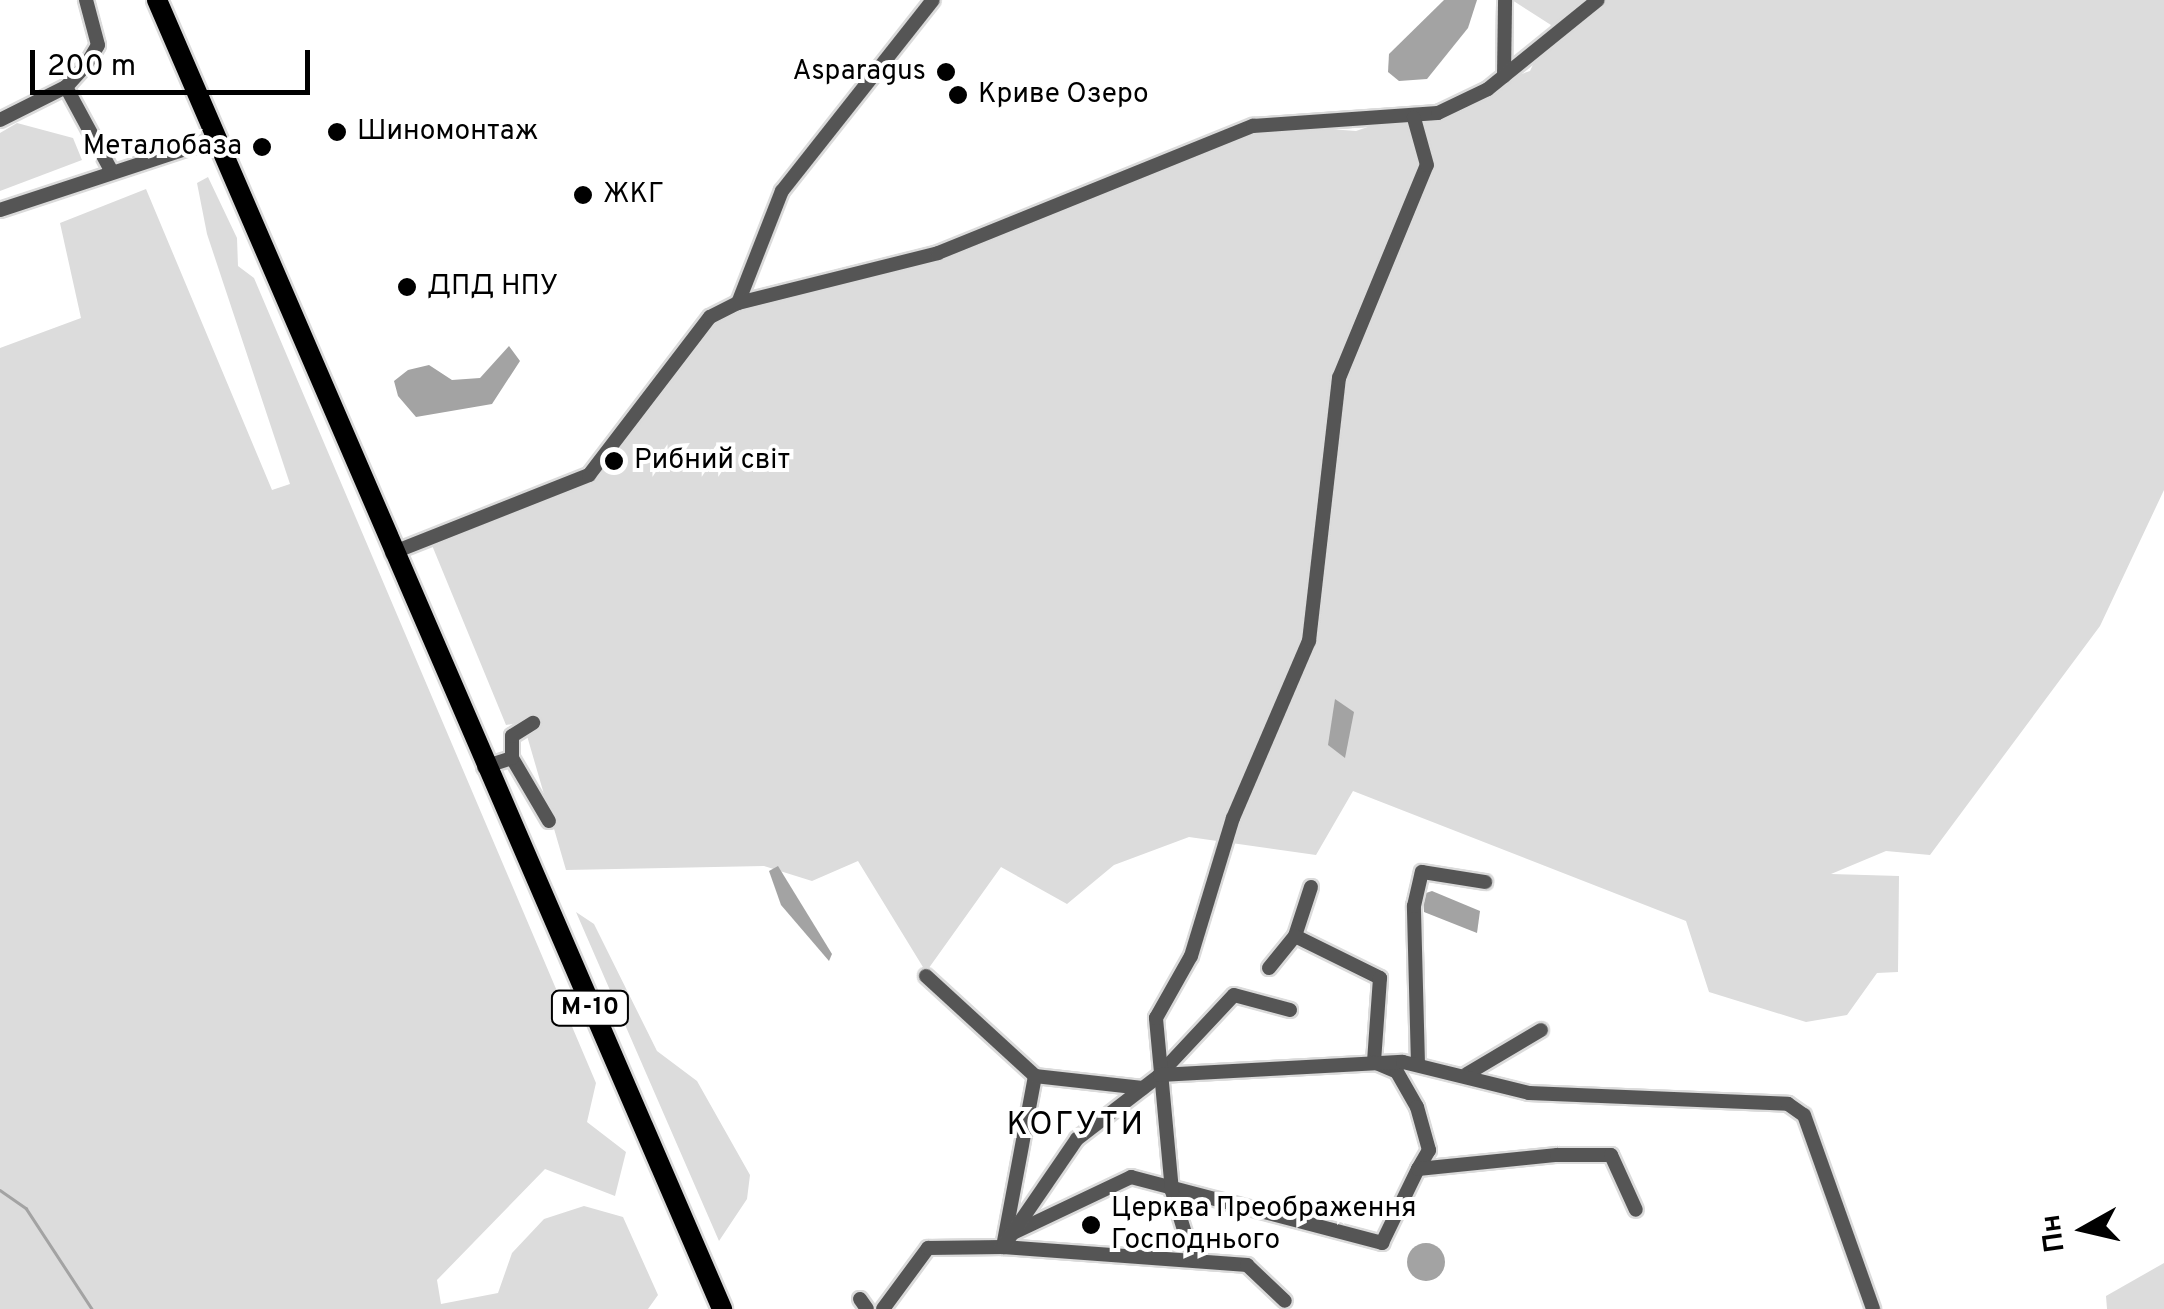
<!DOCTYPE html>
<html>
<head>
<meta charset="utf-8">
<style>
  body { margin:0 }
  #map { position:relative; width:2164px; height:1309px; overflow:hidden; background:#fff; font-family:Overpass,sans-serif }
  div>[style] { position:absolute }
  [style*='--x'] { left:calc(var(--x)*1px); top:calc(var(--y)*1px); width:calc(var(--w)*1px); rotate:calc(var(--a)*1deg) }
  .green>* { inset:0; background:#dcdcdc }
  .water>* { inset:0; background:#a3a3a3 }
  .round { border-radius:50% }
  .stream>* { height:2.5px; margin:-1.25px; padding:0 1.25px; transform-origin:1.25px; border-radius:1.25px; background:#a3a3a3 }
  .roads { filter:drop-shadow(2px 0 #dbdbdb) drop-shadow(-2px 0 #dbdbdb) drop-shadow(0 2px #dbdbdb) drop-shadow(0 -2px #dbdbdb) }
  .minor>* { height:14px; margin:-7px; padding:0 7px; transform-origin:7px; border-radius:7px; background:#555 }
  .highway>* { height:20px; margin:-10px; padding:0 10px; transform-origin:10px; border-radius:10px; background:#000 }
  .dots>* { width:28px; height:28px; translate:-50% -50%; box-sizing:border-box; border:5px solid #fff; border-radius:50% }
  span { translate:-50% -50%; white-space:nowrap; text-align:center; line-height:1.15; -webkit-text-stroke:8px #fff; paint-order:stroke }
  .shield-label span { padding:2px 8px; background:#fff; border:2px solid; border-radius:8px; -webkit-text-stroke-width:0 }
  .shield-label { font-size:25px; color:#000; font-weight:700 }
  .poi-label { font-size:28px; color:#000 }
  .right { translate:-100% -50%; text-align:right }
  .left { translate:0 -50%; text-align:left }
  .quarter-label { font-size:32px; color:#000; letter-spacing:2.5px }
  .north { position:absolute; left:2034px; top:1179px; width:100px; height:100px; -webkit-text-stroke:8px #fff; paint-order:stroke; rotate:262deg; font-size:28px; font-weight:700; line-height:40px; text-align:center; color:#000 }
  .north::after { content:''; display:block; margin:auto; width:35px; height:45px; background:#000; clip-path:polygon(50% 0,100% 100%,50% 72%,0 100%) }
  .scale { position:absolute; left:30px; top:50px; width:280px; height:45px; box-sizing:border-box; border:5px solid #000; border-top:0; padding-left:12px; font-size:30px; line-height:35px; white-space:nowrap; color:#000; -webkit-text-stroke:8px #fff; paint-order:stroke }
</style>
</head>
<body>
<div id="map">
  <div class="green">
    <div style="clip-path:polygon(1512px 0,2164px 0,2164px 490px,2100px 626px,1930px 855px,1886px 851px,1831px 874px,1899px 876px,1898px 972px,1877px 973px,1847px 1015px,1806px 1022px,1709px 992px,1686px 921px,1353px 791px,1316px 855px,1189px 837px,1114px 865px,1067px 904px,1001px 867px,926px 972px,858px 861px,812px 881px,764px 866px,566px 870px,523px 722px,506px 725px,429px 538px,597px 471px,715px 306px,889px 268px,1278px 125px,1356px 131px,1530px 71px,1551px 25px)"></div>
    <div style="clip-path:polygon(17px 123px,73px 138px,82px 160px,0 191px,0 133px)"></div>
    <div style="clip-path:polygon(208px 177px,237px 238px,238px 266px,254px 278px,596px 1083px,587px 1122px,626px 1152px,615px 1196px,545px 1169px,437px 1280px,441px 1304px,498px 1293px,512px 1253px,544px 1219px,584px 1206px,623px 1217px,658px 1295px,648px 1309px,0 1309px,0 348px,81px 318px,60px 223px,146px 189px,272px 490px,290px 484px,207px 234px,197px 183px)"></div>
    <div style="clip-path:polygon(576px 912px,594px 924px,657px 1051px,697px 1081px,750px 1175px,747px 1199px,719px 1241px)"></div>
    <div style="clip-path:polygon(2164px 1263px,2164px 1309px,2107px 1309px,2106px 1296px)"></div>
  </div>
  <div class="water">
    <div style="clip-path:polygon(1444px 0,1477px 0,1468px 28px,1427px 79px,1399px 81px,1388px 72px,1389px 54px)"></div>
    <div style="clip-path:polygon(509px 346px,520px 361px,492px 404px,416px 417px,398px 396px,394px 381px,408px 370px,429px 365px,452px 380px,480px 378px)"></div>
    <div style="clip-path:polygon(1335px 699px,1354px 712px,1345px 758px,1328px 745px)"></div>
    <div style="clip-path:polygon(778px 866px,832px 954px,829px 961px,781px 905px,769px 871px)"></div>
    <div style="clip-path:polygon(1432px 891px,1480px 911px,1477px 933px,1424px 912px,1423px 894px)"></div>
    <div class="round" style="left:1407px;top:1243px;width:38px;height:38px"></div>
  </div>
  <div class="stream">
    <div style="--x:0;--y:1190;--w:32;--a:35"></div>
    <div style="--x:26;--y:1208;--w:121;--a:56.8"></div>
  </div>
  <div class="roads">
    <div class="minor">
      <div style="--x:1504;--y:76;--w:76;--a:-89.2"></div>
      <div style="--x:66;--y:87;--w:97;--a:61.6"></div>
      <div style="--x:0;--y:120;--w:74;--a:-26.6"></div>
      <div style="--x:66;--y:87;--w:30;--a:-48"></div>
      <div style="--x:86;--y:65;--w:23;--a:-59"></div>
      <div style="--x:98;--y:45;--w:47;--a:-104.9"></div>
      <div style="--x:0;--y:210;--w:227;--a:-18.2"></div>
      <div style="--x:738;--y:303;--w:120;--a:-68.6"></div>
      <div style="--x:782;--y:191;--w:243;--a:-51.7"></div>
      <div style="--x:392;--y:553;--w:212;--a:-21.6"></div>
      <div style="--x:589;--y:475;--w:199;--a:-52.6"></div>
      <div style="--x:710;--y:317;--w:31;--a:-27"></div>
      <div style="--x:738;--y:303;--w:206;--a:-14"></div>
      <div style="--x:938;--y:253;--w:340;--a:-22"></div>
      <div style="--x:1253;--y:126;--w:185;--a:-4"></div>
      <div style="--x:1438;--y:113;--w:55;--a:-25.6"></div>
      <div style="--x:1488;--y:89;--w:141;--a:-39"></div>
      <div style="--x:512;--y:758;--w:73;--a:59.6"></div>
      <div style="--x:484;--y:767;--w:29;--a:-18"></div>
      <div style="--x:512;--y:758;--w:22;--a:-90"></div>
      <div style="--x:512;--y:736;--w:25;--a:-32"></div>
      <div style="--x:1311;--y:887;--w:52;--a:108.1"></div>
      <div style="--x:1295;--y:936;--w:95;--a:26.3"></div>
      <div style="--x:1380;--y:978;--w:84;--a:94.1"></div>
      <div style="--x:1374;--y:1062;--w:25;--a:23"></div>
      <div style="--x:1397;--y:1072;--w:40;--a:60.3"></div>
      <div style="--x:1417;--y:1107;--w:45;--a:74.4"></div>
      <div style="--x:1429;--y:1150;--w:22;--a:120"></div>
      <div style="--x:1269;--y:968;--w:41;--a:-50.9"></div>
      <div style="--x:926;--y:976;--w:148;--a:42.5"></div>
      <div style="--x:1035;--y:1076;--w:174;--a:100.6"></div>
      <div style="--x:1003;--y:1247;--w:245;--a:4.2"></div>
      <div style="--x:1247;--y:1265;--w:52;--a:43.5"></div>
      <div style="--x:1418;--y:1064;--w:158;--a:-91.5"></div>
      <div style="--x:1414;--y:906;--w:35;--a:-77"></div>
      <div style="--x:1422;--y:872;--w:64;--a:9"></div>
      <div style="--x:1160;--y:1074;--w:108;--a:-46.9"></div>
      <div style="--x:1234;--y:995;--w:58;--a:15"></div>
      <div style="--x:1467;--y:1074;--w:86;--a:-30.7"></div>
      <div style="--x:1035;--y:1076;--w:108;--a:6.4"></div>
      <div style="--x:1011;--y:1234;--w:133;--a:-25.4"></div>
      <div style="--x:1131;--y:1177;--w:260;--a:14.7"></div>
      <div style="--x:1382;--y:1243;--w:82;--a:-64.1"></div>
      <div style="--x:1418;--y:1169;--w:140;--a:-5.8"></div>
      <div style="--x:1557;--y:1155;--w:54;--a:0"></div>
      <div style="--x:1611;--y:1155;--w:60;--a:65.6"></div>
      <div style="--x:1193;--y:1259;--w:71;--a:-107.2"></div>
      <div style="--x:1172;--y:1191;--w:174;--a:-95.3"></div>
      <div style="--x:1156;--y:1018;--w:71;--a:-60.6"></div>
      <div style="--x:1191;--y:956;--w:144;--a:-73.1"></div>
      <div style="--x:1233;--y:818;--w:193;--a:-66.8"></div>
      <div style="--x:1309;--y:641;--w:265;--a:-83.5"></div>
      <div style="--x:1339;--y:378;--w:230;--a:-67.6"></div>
      <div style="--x:1427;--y:165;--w:49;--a:-105.5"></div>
      <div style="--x:860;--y:1299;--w:12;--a:55"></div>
      <div style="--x:883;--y:1309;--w:76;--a:-53.6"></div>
      <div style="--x:928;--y:1248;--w:75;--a:-0.8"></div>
      <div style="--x:1003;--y:1247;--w:131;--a:-55.6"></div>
      <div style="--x:1077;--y:1139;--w:105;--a:-37.6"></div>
      <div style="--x:1160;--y:1075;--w:243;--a:-3.1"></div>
      <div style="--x:1403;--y:1062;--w:130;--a:13.8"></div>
      <div style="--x:1529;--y:1093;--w:259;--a:2.4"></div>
      <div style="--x:1788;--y:1104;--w:19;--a:35"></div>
      <div style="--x:1804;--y:1115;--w:206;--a:70.4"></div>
    </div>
    <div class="highway">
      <div style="--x:157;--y:0;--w:1426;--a:66.65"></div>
    </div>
  </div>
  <div class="dots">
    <div style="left:946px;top:72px;background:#000"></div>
    <div style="left:958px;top:95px;background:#000"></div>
    <div style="left:337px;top:132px;background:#000"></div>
    <div style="left:262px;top:147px;background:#000"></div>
    <div style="left:583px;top:195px;background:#000"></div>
    <div style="left:407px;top:287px;background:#000"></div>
    <div style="left:614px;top:461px;background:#000"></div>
    <div style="left:1091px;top:1225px;background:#000"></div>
  </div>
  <div class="shield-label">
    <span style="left:590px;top:1008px">М-10</span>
  </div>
  <div class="poi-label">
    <span class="right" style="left:926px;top:72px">Asparagus</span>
    <span class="left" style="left:978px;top:95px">Криве Озеро</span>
    <span class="left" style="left:357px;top:132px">Шиномонтаж</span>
    <span class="right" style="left:242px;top:147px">Металобаза</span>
    <span class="left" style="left:603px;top:195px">ЖКГ</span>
    <span class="left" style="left:427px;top:287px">ДПД НПУ</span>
    <span class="left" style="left:634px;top:461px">Рибний світ</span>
    <span class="left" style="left:1111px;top:1225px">Церква Преображення<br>Господнього</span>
  </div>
  <div class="quarter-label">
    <span style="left:1076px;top:1126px">КОГУТИ</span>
  </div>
  <div class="north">Пн</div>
  <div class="scale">200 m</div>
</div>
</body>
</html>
